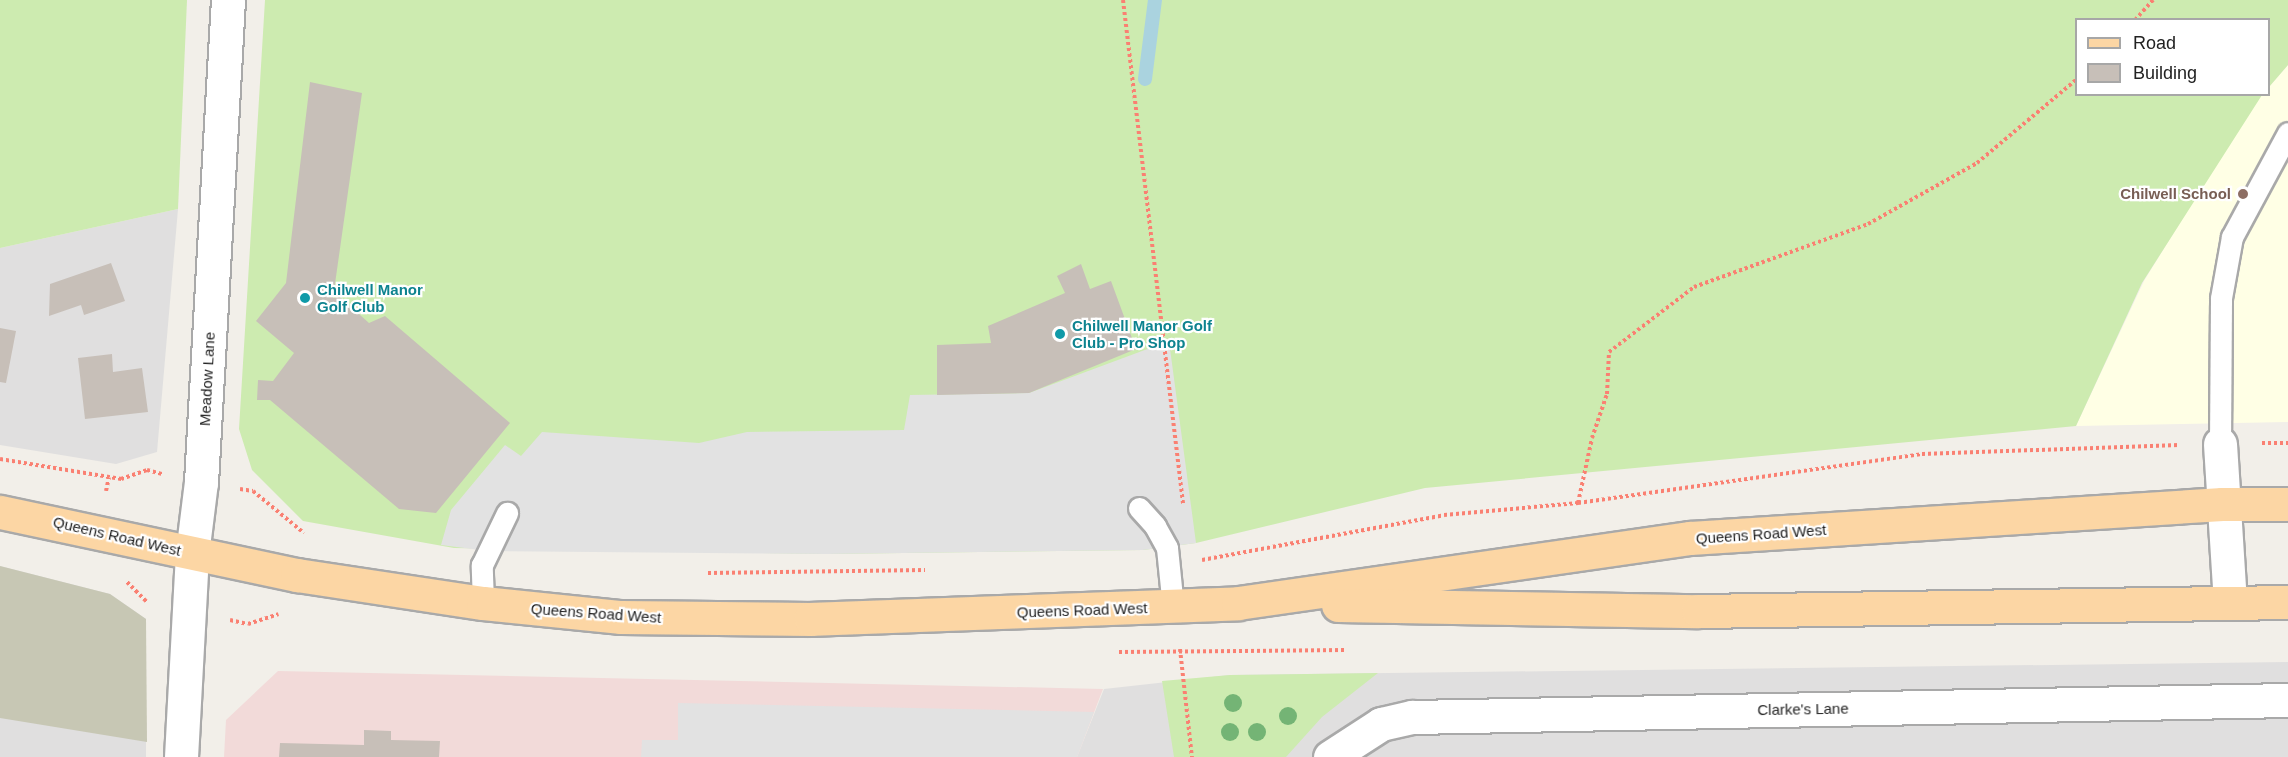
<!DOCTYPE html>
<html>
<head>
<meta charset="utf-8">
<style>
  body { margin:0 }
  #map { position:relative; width:2288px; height:757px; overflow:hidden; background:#f2efe9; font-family:Helvetica,sans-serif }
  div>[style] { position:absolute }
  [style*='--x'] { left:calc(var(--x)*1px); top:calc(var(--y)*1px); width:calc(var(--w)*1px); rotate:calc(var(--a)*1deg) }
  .residential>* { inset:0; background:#e0dfdf }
  .commercial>* { inset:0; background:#f2dad9 }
  .education>* { inset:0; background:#ffffe5 }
  .construction>* { inset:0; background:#c7c7b4 }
  .grass>* { inset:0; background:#cdebb0 }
  .parking>* { inset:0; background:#e2e2e2 }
  .stream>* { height:14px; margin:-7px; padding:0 7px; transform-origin:7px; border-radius:7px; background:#aad3df }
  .building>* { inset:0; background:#c7bfb8 }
  .path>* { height:4px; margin-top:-2px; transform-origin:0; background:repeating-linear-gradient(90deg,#fa8072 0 3px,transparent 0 6px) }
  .roads { filter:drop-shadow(2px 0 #a9a9a9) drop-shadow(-2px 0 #a9a9a9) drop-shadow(0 2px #a9a9a9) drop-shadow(0 -2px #a9a9a9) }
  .service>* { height:21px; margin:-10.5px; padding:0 10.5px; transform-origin:10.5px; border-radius:10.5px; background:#fff }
  .minor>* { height:33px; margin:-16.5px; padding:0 16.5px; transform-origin:16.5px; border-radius:16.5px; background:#fff }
  .tertiary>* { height:33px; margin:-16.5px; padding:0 16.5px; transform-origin:16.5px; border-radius:16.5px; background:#fff }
  .primary>* { height:33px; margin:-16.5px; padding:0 16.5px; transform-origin:16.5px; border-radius:16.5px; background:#fcd6a4 }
  .trees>* { width:18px; height:18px; margin:-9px; border-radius:50%; background:#74b475 }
  .dots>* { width:16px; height:16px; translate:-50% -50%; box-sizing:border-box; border:3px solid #fff; border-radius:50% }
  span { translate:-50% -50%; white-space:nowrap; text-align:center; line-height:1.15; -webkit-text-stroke:4.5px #fff; paint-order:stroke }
  .education-label { font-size:15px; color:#785e54; font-weight:700 }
  .right { translate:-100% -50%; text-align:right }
  .culture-label { font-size:15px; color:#0d838f; font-weight:700 }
  .left { translate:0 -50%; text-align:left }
  .street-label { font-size:15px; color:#222 }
  .legend { position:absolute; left:2075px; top:18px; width:195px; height:78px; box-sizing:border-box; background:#fff; border:2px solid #a7a7a7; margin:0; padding:8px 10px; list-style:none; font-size:18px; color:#222 }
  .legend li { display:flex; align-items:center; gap:12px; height:30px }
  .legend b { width:30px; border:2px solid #a7a7a7 }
</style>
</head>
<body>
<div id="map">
  <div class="residential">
    <div style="clip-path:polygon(178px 209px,157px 452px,116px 464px,0 445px,0 248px)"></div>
    <div style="clip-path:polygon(0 566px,110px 594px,146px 619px,146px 757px,0 757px)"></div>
    <div style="clip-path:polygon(2288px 662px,2288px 757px,1077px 757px,1104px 689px,1230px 675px)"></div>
  </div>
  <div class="commercial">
    <div style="clip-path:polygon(278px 671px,1103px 689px,1077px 757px,224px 757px,226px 720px)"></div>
  </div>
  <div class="education">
    <div style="clip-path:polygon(2288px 65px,2288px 422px,2076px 426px,2144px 281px,2252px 106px,2262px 95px,2268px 94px,2269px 87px)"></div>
  </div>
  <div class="construction">
    <div style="clip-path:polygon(0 566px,110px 594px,146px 619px,147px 742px,0 718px)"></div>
  </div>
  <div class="grass">
    <div style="clip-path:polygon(0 0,187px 0,178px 209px,0 248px)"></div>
    <div style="clip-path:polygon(265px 0,2288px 0,2288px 65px,2269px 87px,2268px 20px,2076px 20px,2076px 94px,2262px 95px,2142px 283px,2076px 426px,1425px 488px,1196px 543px,1143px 550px,827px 554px,454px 548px,303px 521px,252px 470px,239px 429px)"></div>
    <div style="clip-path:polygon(1378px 673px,1322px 717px,1286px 757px,1174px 757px,1162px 681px,1230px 675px)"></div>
  </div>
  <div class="parking">
    <div style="clip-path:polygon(1169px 341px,1196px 543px,1143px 550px,827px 554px,488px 551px,441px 545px,451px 510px,505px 445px,521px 456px,542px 432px,699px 443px,747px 432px,904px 430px,910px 395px,1029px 393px)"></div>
    <div style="clip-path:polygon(678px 703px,1094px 712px,1077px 757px,641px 757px,642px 740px,678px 740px)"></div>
  </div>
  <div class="stream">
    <div style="--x:1145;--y:79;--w:80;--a:-82.8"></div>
  </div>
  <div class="building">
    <div style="clip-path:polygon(310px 82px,362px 93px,333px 298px,340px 297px,369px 323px,385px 316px,510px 423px,436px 513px,399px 509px,270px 400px,257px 400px,258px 380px,273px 381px,294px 353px,256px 321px,286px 283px)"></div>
    <div style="clip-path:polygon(111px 263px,125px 301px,84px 315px,81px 305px,49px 316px,50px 284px)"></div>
    <div style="clip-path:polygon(1081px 264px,1090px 289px,1111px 281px,1136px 349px,1029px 393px,937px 395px,937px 345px,991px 343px,988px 326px,1065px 293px,1057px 276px)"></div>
    <div style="clip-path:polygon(0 328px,16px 331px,6px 383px,0 382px)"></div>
    <div style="clip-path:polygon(112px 354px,113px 372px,142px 368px,148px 412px,85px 419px,78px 358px)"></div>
    <div style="clip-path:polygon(364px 730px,391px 731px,391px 740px,440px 741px,439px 757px,279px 757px,280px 743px,364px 745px)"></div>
  </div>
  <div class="path">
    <div style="--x:1123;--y:0;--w:507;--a:83.2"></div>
    <div style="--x:2135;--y:20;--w:27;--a:-48"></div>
    <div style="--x:2262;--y:443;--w:26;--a:0"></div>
    <div style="--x:0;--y:459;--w:123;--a:9.4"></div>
    <div style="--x:121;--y:479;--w:28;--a:-19"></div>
    <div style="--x:147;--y:470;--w:16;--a:15"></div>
    <div style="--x:240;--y:489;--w:13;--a:9"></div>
    <div style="--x:253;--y:491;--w:66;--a:39.5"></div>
    <div style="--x:106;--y:491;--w:14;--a:-78"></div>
    <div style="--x:1578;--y:503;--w:66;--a:-77.8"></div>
    <div style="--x:1592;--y:438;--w:46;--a:-71.2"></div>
    <div style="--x:1607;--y:394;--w:42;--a:-87.3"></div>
    <div style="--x:1609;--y:352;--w:107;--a:-37.4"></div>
    <div style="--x:1694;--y:287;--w:185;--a:-19.9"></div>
    <div style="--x:1868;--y:224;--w:125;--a:-29.2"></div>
    <div style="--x:1977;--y:163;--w:129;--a:-40"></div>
    <div style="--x:1202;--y:560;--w:246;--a:-10.5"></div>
    <div style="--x:1444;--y:515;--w:135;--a:-5.1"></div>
    <div style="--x:1578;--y:503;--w:347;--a:-8.1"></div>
    <div style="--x:1922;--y:454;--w:257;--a:-2"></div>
    <div style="--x:708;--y:573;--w:217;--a:-0.8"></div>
    <div style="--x:127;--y:582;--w:28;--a:45"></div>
    <div style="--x:230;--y:620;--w:18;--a:13"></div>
    <div style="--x:248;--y:624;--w:32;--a:-18"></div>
    <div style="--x:1180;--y:649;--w:109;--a:83.7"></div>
    <div style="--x:1119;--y:652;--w:226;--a:-0.5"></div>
  </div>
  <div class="roads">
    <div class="service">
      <div style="--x:2220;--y:444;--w:146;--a:-89.6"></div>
      <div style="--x:2221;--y:298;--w:62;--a:-79.8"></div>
      <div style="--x:2232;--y:237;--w:118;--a:-61.7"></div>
      <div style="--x:1139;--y:508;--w:24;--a:48"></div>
      <div style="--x:1155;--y:526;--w:25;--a:61"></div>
      <div style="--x:1167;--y:548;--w:59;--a:84.2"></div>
      <div style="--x:483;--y:603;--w:38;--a:-92"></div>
      <div style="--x:482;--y:565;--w:58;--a:-64.3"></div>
    </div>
    <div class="minor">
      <div style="--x:2220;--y:444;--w:159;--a:86.4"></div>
      <div style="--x:1330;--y:757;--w:61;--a:-32.9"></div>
      <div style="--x:1381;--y:724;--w:32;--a:-13"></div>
      <div style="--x:1412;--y:717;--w:876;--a:-1.11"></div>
    </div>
    <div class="tertiary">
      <div style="--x:181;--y:757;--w:203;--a:-86.9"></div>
      <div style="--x:192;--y:554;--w:73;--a:-82.9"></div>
      <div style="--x:201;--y:482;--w:483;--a:-86.8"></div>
    </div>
    <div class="primary">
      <div style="--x:0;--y:512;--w:304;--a:12"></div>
      <div style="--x:297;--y:575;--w:188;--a:8.6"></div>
      <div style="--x:483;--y:603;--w:139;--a:5.8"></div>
      <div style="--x:621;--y:617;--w:190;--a:0.6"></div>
      <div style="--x:811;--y:619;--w:427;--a:-2.1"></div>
      <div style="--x:1238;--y:603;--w:457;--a:-8.2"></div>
      <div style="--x:1690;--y:538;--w:533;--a:-3.66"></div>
      <div style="--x:2222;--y:504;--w:66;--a:0"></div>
      <div style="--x:1338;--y:605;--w:360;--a:1"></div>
      <div style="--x:1698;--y:611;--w:590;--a:-0.87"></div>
    </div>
  </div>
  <div class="trees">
    <div style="left:1233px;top:703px"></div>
    <div style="left:1288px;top:716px"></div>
    <div style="left:1230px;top:732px"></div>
    <div style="left:1257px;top:732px"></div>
  </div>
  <div class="dots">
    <div style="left:2243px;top:194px;background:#8d6e63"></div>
    <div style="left:305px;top:298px;background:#0f9aa8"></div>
    <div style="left:1060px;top:334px;background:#0f9aa8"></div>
  </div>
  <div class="education-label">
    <span class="right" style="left:2231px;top:194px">Chilwell School</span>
  </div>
  <div class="culture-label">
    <span class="left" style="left:317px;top:298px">Chilwell Manor<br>Golf Club</span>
    <span class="left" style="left:1072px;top:334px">Chilwell Manor Golf<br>Club - Pro Shop</span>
  </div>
  <div class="street-label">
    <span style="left:207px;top:379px;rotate:-87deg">Meadow Lane</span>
    <span style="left:1761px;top:534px;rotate:-4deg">Queens Road West</span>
    <span style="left:117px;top:536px;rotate:13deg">Queens Road West</span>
    <span style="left:1082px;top:610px;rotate:-2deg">Queens Road West</span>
    <span style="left:596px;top:613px;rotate:4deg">Queens Road West</span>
    <span style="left:1803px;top:709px;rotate:-1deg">Clarke's Lane</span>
  </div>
  <ul class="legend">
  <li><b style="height:8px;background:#fcd6a4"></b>Road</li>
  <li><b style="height:16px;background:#c7bfb8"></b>Building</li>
  </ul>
</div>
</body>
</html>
